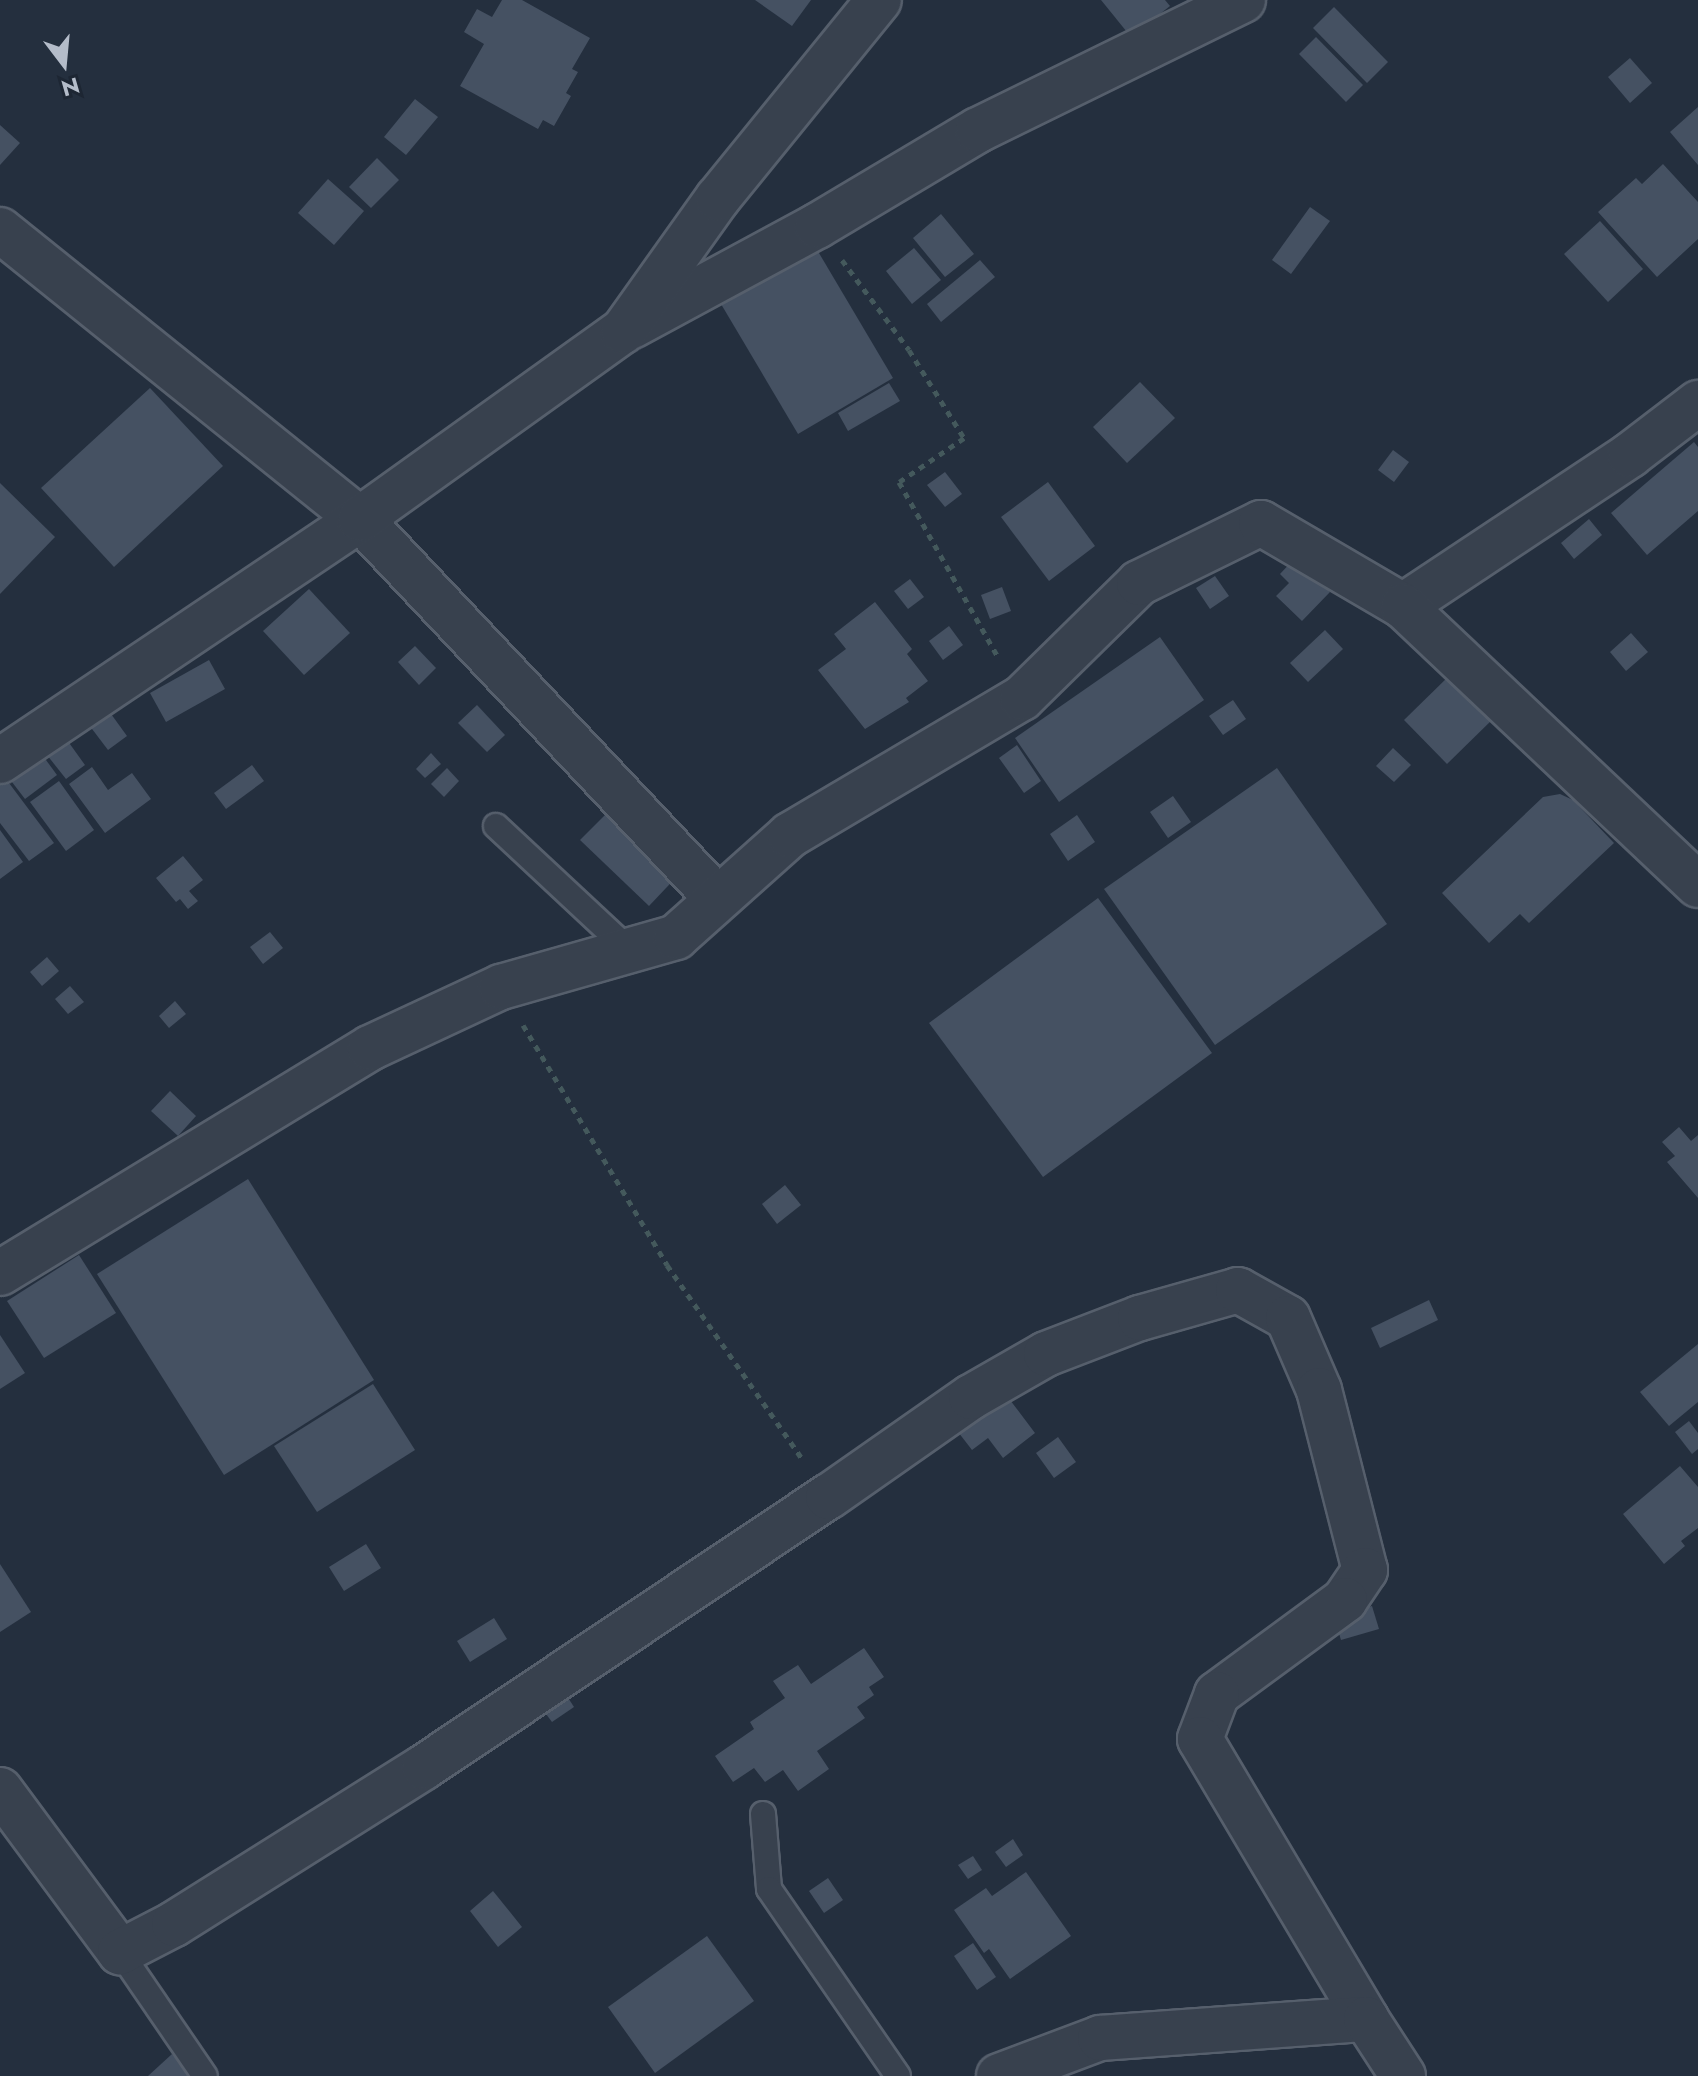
<!DOCTYPE html>
<html>
<head>
<meta charset="utf-8">
<style>
  body { margin:0 }
  #map { position:relative; width:1698px; height:2076px; overflow:hidden; background:#242f3e; font-family:Jost,sans-serif }
  div>[style] { position:absolute }
  [style*='--x'] { left:calc(var(--x)*1px); top:calc(var(--y)*1px); width:calc(var(--w)*1px); rotate:calc(var(--a)*1deg) }
  .building>* { inset:0; background:#455162 }
  .path>* { height:5px; margin-top:-2.5px; transform-origin:0; background:repeating-linear-gradient(90deg,#44595c 0 6px,transparent 0 12px) }
  .roads { filter:drop-shadow(2px 0 #565f6c) drop-shadow(-2px 0 #565f6c) drop-shadow(0 2px #565f6c) drop-shadow(0 -2px #565f6c) }
  .lane>* { height:24px; margin:-12px; padding:0 12px; transform-origin:12px; border-radius:12px; background:#38414e }
  .street>* { height:44px; margin:-22px; padding:0 22px; transform-origin:22px; border-radius:22px; background:#38414e }
  span { translate:-50% -50%; white-space:nowrap; text-align:center; line-height:1.15; -webkit-text-stroke:6px #1d2633; paint-order:stroke }
  .north { position:absolute; left:24px; top:24px; width:80px; height:80px; -webkit-text-stroke:6px #1d2633; paint-order:stroke; rotate:164deg; font-size:22px; font-weight:700; line-height:32px; text-align:center; color:#b4bcc9 }
  .north::after { content:''; display:block; margin:auto; width:28px; height:36px; background:#b4bcc9; clip-path:polygon(50% 0,100% 100%,50% 72%,0 100%) }
</style>
</head>
<body>
<div id="map">
  <div class="building">
    <div style="clip-path:polygon(502px 0,522px 0,590px 38px,572px 69px,578px 72px,566px 93px,571px 96px,554px 126px,543px 120px,538px 129px,460px 86px,484px 44px,464px 32px,477px 9px,492px 17px)"></div>
    <div style="clip-path:polygon(755px 0,811px 0,792px 26px)"></div>
    <div style="clip-path:polygon(1101px 0,1165px 0,1170px 6px,1131px 37px)"></div>
    <div style="clip-path:polygon(1334px 7px,1388px 62px,1367px 83px,1313px 28px)"></div>
    <div style="clip-path:polygon(1316px 37px,1363px 85px,1346px 102px,1299px 54px)"></div>
    <div style="clip-path:polygon(1630px 58px,1652px 83px,1630px 103px,1608px 77px)"></div>
    <div style="clip-path:polygon(415px 99px,438px 117px,406px 155px,384px 137px)"></div>
    <div style="clip-path:polygon(1698px 107px,1698px 165px,1670px 132px)"></div>
    <div style="clip-path:polygon(0 125px,20px 143px,0 165px)"></div>
    <div style="clip-path:polygon(377px 158px,399px 180px,371px 208px,349px 187px)"></div>
    <div style="clip-path:polygon(1663px 164px,1698px 202px,1698px 239px,1657px 277px,1598px 212px,1636px 178px,1642px 184px)"></div>
    <div style="clip-path:polygon(328px 179px,364px 211px,334px 245px,298px 213px)"></div>
    <div style="clip-path:polygon(1310px 207px,1330px 221px,1291px 274px,1272px 260px)"></div>
    <div style="clip-path:polygon(941px 214px,974px 254px,945px 277px,913px 238px)"></div>
    <div style="clip-path:polygon(1600px 221px,1643px 269px,1608px 302px,1564px 254px)"></div>
    <div style="clip-path:polygon(816px 248px,893px 378px,798px 434px,721px 304px)"></div>
    <div style="clip-path:polygon(914px 248px,941px 280px,912px 304px,886px 271px)"></div>
    <div style="clip-path:polygon(980px 260px,995px 277px,941px 322px,927px 304px)"></div>
    <div style="clip-path:polygon(1140px 382px,1175px 418px,1127px 463px,1093px 427px)"></div>
    <div style="clip-path:polygon(889px 383px,900px 401px,848px 431px,838px 413px)"></div>
    <div style="clip-path:polygon(150px 388px,223px 466px,114px 567px,41px 488px)"></div>
    <div style="clip-path:polygon(1694px 442px,1698px 447px,1698px 511px,1647px 555px,1611px 513px)"></div>
    <div style="clip-path:polygon(1393px 450px,1409px 462px,1394px 482px,1378px 470px)"></div>
    <div style="clip-path:polygon(945px 472px,962px 494px,945px 507px,927px 485px)"></div>
    <div style="clip-path:polygon(1048px 482px,1095px 546px,1049px 581px,1001px 517px)"></div>
    <div style="clip-path:polygon(0 483px,55px 537px,0 594px)"></div>
    <div style="clip-path:polygon(1589px 519px,1602px 535px,1574px 559px,1561px 543px)"></div>
    <div style="clip-path:polygon(1294px 559px,1330px 592px,1302px 621px,1276px 596px,1289px 583px,1280px 574px)"></div>
    <div style="clip-path:polygon(1215px 576px,1229px 596px,1210px 609px,1196px 588px)"></div>
    <div style="clip-path:polygon(910px 579px,924px 597px,908px 609px,894px 591px)"></div>
    <div style="clip-path:polygon(1002px 587px,1011px 611px,990px 619px,981px 595px)"></div>
    <div style="clip-path:polygon(309px 589px,350px 633px,304px 675px,263px 631px)"></div>
    <div style="clip-path:polygon(875px 602px,912px 649px,907px 654px,928px 681px,906px 698px,909px 702px,865px 729px,818px 670px,846px 649px,834px 634px)"></div>
    <div style="clip-path:polygon(949px 626px,963px 645px,943px 660px,929px 641px)"></div>
    <div style="clip-path:polygon(1325px 630px,1343px 649px,1308px 682px,1290px 663px)"></div>
    <div style="clip-path:polygon(1631px 633px,1648px 652px,1626px 671px,1610px 652px)"></div>
    <div style="clip-path:polygon(1160px 637px,1204px 700px,1059px 802px,1015px 738px)"></div>
    <div style="clip-path:polygon(415px 646px,436px 668px,419px 685px,398px 662px)"></div>
    <div style="clip-path:polygon(209px 660px,225px 689px,166px 722px,150px 693px)"></div>
    <div style="clip-path:polygon(1452px 673px,1496px 716px,1447px 764px,1404px 720px)"></div>
    <div style="clip-path:polygon(1233px 700px,1246px 719px,1223px 735px,1209px 716px)"></div>
    <div style="clip-path:polygon(477px 705px,505px 735px,487px 752px,458px 723px)"></div>
    <div style="clip-path:polygon(106px 707px,127px 736px,108px 750px,86px 721px)"></div>
    <div style="clip-path:polygon(67px 740px,85px 765px,66px 779px,47px 755px)"></div>
    <div style="clip-path:polygon(35px 745px,57px 775px,25px 799px,2px 769px)"></div>
    <div style="clip-path:polygon(1017px 745px,1041px 781px,1024px 793px,999px 758px)"></div>
    <div style="clip-path:polygon(1393px 748px,1411px 765px,1394px 782px,1376px 766px)"></div>
    <div style="clip-path:polygon(431px 753px,441px 764px,425px 778px,416px 769px)"></div>
    <div style="clip-path:polygon(252px 765px,264px 781px,226px 809px,214px 793px)"></div>
    <div style="clip-path:polygon(92px 767px,108px 790px,132px 773px,151px 799px,105px 833px,69px 784px)"></div>
    <div style="clip-path:polygon(447px 768px,459px 781px,444px 797px,431px 784px)"></div>
    <div style="clip-path:polygon(1277px 768px,1387px 924px,1215px 1045px,1104px 889px)"></div>
    <div style="clip-path:polygon(0 771px,54px 843px,29px 861px,0 823px)"></div>
    <div style="clip-path:polygon(59px 781px,94px 830px,66px 851px,30px 802px)"></div>
    <div style="clip-path:polygon(1560px 794px,1573px 800px,1614px 843px,1529px 923px,1520px 914px,1489px 943px,1442px 893px,1543px 797px)"></div>
    <div style="clip-path:polygon(1173px 796px,1191px 822px,1168px 838px,1150px 812px)"></div>
    <div style="clip-path:polygon(616px 804px,684px 869px,649px 906px,580px 840px)"></div>
    <div style="clip-path:polygon(1077px 815px,1095px 842px,1068px 861px,1050px 834px)"></div>
    <div style="clip-path:polygon(0 830px,23px 862px,0 879px)"></div>
    <div style="clip-path:polygon(183px 856px,203px 880px,189px 891px,198px 901px,188px 909px,180px 899px,176px 902px,156px 878px)"></div>
    <div style="clip-path:polygon(1098px 898px,1212px 1053px,1043px 1177px,929px 1023px)"></div>
    <div style="clip-path:polygon(270px 932px,283px 948px,263px 964px,250px 947px)"></div>
    <div style="clip-path:polygon(47px 957px,59px 971px,42px 986px,30px 972px)"></div>
    <div style="clip-path:polygon(70px 986px,84px 1002px,68px 1014px,55px 999px)"></div>
    <div style="clip-path:polygon(175px 1001px,186px 1014px,169px 1028px,159px 1016px)"></div>
    <div style="clip-path:polygon(170px 1091px,196px 1116px,178px 1136px,151px 1111px)"></div>
    <div style="clip-path:polygon(1679px 1127px,1691px 1141px,1698px 1135px,1698px 1198px,1667px 1162px,1675px 1156px,1662px 1142px)"></div>
    <div style="clip-path:polygon(248px 1179px,374px 1380px,224px 1475px,97px 1274px)"></div>
    <div style="clip-path:polygon(785px 1185px,801px 1205px,777px 1224px,762px 1204px)"></div>
    <div style="clip-path:polygon(79px 1255px,116px 1313px,44px 1358px,7px 1301px)"></div>
    <div style="clip-path:polygon(1429px 1300px,1438px 1320px,1380px 1348px,1371px 1328px)"></div>
    <div style="clip-path:polygon(0 1335px,25px 1373px,0 1389px)"></div>
    <div style="clip-path:polygon(1698px 1344px,1698px 1402px,1669px 1426px,1640px 1392px)"></div>
    <div style="clip-path:polygon(373px 1384px,415px 1450px,317px 1512px,274px 1446px)"></div>
    <div style="clip-path:polygon(1004px 1392px,1035px 1433px,1003px 1458px,988px 1438px,972px 1450px,955px 1428px)"></div>
    <div style="clip-path:polygon(1689px 1421px,1698px 1433px,1698px 1449px,1692px 1454px,1675px 1432px)"></div>
    <div style="clip-path:polygon(1058px 1437px,1076px 1462px,1054px 1478px,1036px 1453px)"></div>
    <div style="clip-path:polygon(1680px 1466px,1698px 1487px,1698px 1528px,1681px 1541px,1685px 1546px,1664px 1564px,1623px 1514px)"></div>
    <div style="clip-path:polygon(366px 1544px,381px 1568px,344px 1591px,329px 1567px)"></div>
    <div style="clip-path:polygon(0 1564px,31px 1612px,0 1632px)"></div>
    <div style="clip-path:polygon(1372px 1606px,1379px 1629px,1341px 1640px,1334px 1617px)"></div>
    <div style="clip-path:polygon(494px 1618px,507px 1639px,470px 1662px,457px 1641px)"></div>
    <div style="clip-path:polygon(864px 1648px,884px 1677px,869px 1687px,874px 1695px,857px 1707px,865px 1718px,817px 1751px,829px 1769px,798px 1791px,783px 1770px,765px 1782px,754px 1768px,733px 1782px,715px 1756px,754px 1729px,750px 1722px,785px 1698px,773px 1681px,798px 1665px,811px 1684px)"></div>
    <div style="clip-path:polygon(563px 1690px,574px 1707px,552px 1722px,540px 1706px)"></div>
    <div style="clip-path:polygon(1013px 1839px,1023px 1855px,1006px 1867px,995px 1852px)"></div>
    <div style="clip-path:polygon(973px 1856px,982px 1870px,968px 1879px,958px 1865px)"></div>
    <div style="clip-path:polygon(1026px 1872px,1071px 1936px,1010px 1979px,989px 1949px,984px 1953px,954px 1910px,986px 1888px,992px 1896px)"></div>
    <div style="clip-path:polygon(828px 1878px,843px 1900px,824px 1913px,809px 1891px)"></div>
    <div style="clip-path:polygon(493px 1891px,522px 1927px,498px 1947px,470px 1911px)"></div>
    <div style="clip-path:polygon(707px 1936px,754px 2001px,655px 2073px,608px 2007px)"></div>
    <div style="clip-path:polygon(973px 1943px,996px 1977px,977px 1990px,954px 1956px)"></div>
    <div style="clip-path:polygon(172px 2054px,192px 2076px,148px 2076px)"></div>
  </div>
  <div class="path">
    <div style="--x:842;--y:260;--w:112;--a:53.3"></div>
    <div style="--x:909;--y:350;--w:104;--a:58"></div>
    <div style="--x:964;--y:438;--w:78;--a:145.9"></div>
    <div style="--x:899;--y:482;--w:203;--a:60.5"></div>
    <div style="--x:523;--y:1025;--w:280;--a:59"></div>
    <div style="--x:667;--y:1265;--w:238;--a:55.1"></div>
  </div>
  <div class="roads">
    <div class="lane">
      <div style="--x:496;--y:826;--w:185;--a:43"></div>
      <div style="--x:763;--y:1814;--w:75;--a:85.4"></div>
      <div style="--x:769;--y:1889;--w:227;--a:55.4"></div>
      <div style="--x:120;--y:1952;--w:150;--a:55.6"></div>
    </div>
    <div class="street">
      <div style="--x:0;--y:230;--w:462;--a:38.8"></div>
      <div style="--x:360;--y:519;--w:522;--a:46.71"></div>
      <div style="--x:632;--y:326;--w:210;--a:-28.4"></div>
      <div style="--x:817;--y:226;--w:187;--a:-30.8"></div>
      <div style="--x:978;--y:130;--w:295;--a:-26.1"></div>
      <div style="--x:1403;--y:606;--w:273;--a:-33.6"></div>
      <div style="--x:1630;--y:455;--w:86;--a:-37.4"></div>
      <div style="--x:0;--y:761;--w:434;--a:-33.9"></div>
      <div style="--x:360;--y:519;--w:323;--a:-35.6"></div>
      <div style="--x:623;--y:331;--w:163;--a:-54.5"></div>
      <div style="--x:718;--y:198;--w:255;--a:-50.9"></div>
      <div style="--x:0;--y:1273;--w:433;--a:-31.3"></div>
      <div style="--x:370;--y:1048;--w:145;--a:-25"></div>
      <div style="--x:501;--y:987;--w:182;--a:-15.9"></div>
      <div style="--x:676;--y:937;--w:153;--a:-41.8"></div>
      <div style="--x:790;--y:835;--w:269;--a:-30.6"></div>
      <div style="--x:1022;--y:698;--w:164;--a:-44.5"></div>
      <div style="--x:1139;--y:583;--w:136;--a:-26.2"></div>
      <div style="--x:1261;--y:523;--w:164;--a:30.3"></div>
      <div style="--x:1403;--y:606;--w:406;--a:43.4"></div>
      <div style="--x:0;--y:1790;--w:202;--a:53.5"></div>
      <div style="--x:120;--y:1952;--w:61;--a:-27.4"></div>
      <div style="--x:174;--y:1924;--w:295;--a:-32.1"></div>
      <div style="--x:424;--y:1767;--w:486;--a:-33.8"></div>
      <div style="--x:828;--y:1497;--w:174;--a:-35"></div>
      <div style="--x:971;--y:1397;--w:86;--a:-29.8"></div>
      <div style="--x:1046;--y:1354;--w:101;--a:-21"></div>
      <div style="--x:1140;--y:1318;--w:102;--a:-15.9"></div>
      <div style="--x:1238;--y:1290;--w:57;--a:29.2"></div>
      <div style="--x:1288;--y:1318;--w:78;--a:66.7"></div>
      <div style="--x:1319;--y:1390;--w:186;--a:75.7"></div>
      <div style="--x:1365;--y:1570;--w:36;--a:124"></div>
      <div style="--x:1345;--y:1600;--w:159;--a:143.7"></div>
      <div style="--x:1217;--y:1694;--w:48;--a:110.7"></div>
      <div style="--x:1200;--y:1739;--w:326;--a:59.3"></div>
      <div style="--x:999;--y:2076;--w:108;--a:-20.6"></div>
      <div style="--x:1100;--y:2038;--w:267;--a:-4.1"></div>
      <div style="--x:1366;--y:2019;--w:68;--a:57"></div>
    </div>
  </div>
  <div class="north">N</div>
</div>
</body>
</html>
